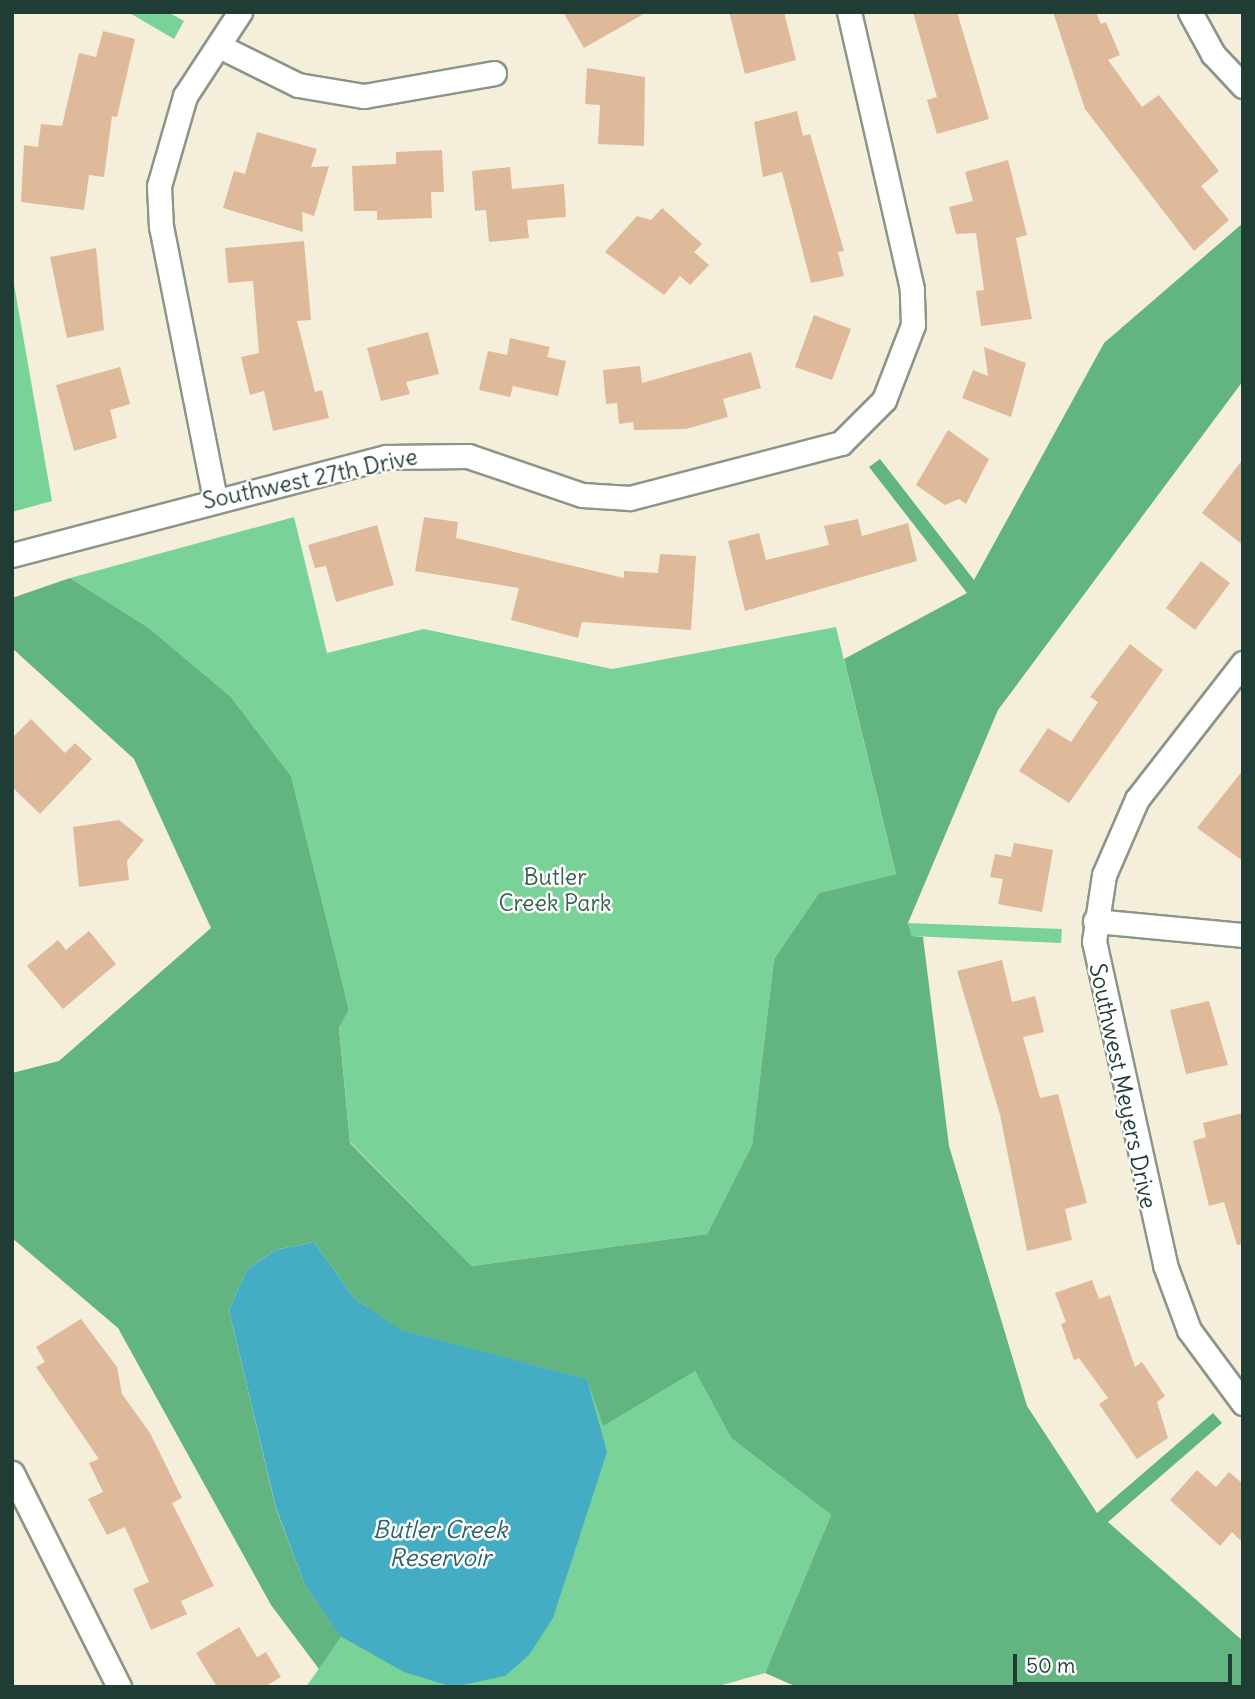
<!DOCTYPE html>
<html>
<head>
<meta charset="utf-8">
<style>
  body { margin:0 }
  #map { position:relative; width:1255px; height:1699px; overflow:hidden; background:#f5eedb; font-family:Delius,sans-serif }
  div>[style] { position:absolute }
  [style*='--x'] { left:calc(var(--x)*1px); top:calc(var(--y)*1px); width:calc(var(--w)*1px); rotate:calc(var(--a)*1deg) }
  .green>* { inset:0; background:#79d399 }
  .forest>* { inset:0; background:#62b581 }
  .water>* { inset:0; background:#44adc4 }
  .building>* { inset:0; background:#dfba9a }
  .roads { filter:drop-shadow(2px 0 #8a9688) drop-shadow(-2px 0 #8a9688) drop-shadow(0 2px #8a9688) drop-shadow(0 -2px #8a9688) }
  .minor>* { height:23px; margin:-11.5px; padding:0 11.5px; transform-origin:11.5px; border-radius:11.5px; background:#fff }
  span { translate:-50% -50%; white-space:nowrap; text-align:center; line-height:1.15; -webkit-text-stroke:5px #fff; paint-order:stroke }
  .street-label { font-size:23px; color:#1f3d34 }
  .park-label { font-size:23px; color:#36624d }
  .water-label { font-size:24px; color:#2c6466; font-style:italic }
  .frame { position:absolute; inset:0; border:14px solid #1f3d34; pointer-events:none }
  .scale { position:absolute; left:1013px; top:1654px; width:219px; height:32px; box-sizing:border-box; border:4px solid #1f3d34; border-top:0; padding-left:9px; font-size:21px; line-height:24px; white-space:nowrap; color:#1f3d34; -webkit-text-stroke:5px #fff; paint-order:stroke }
</style>
</head>
<body>
<div id="map">
  <div class="green">
    <div style="clip-path:polygon(128px 12px,168px 12px,184px 21px,174px 39px)"></div>
    <div style="clip-path:polygon(12px 273px,52px 501px,12px 512px)"></div>
    <div style="clip-path:polygon(294px 517px,327px 653px,424px 629px,612px 669px,836px 627px,896px 874px,819px 893px,774px 959px,752px 1145px,707px 1234px,472px 1266px,350px 1142px,339px 1026px,349px 1010px,291px 776px,231px 697px,149px 628px,70px 578px)"></div>
    <div style="clip-path:polygon(908px 923px,1062px 929px,1061px 943px,912px 936px)"></div>
    <div style="clip-path:polygon(240px 1281px,695px 1371px,731px 1438px,831px 1515px,765px 1673px,715px 1687px,306px 1687px,341px 1637px,304px 1583px)"></div>
  </div>
  <div class="forest">
    <div style="clip-path:polygon(1243px 223px,1243px 381px,998px 710px,908px 923px,912px 936px,923px 937px,949px 1146px,1027px 1406px,1097px 1513px,1213px 1413px,1222px 1423px,1108px 1522px,1243px 1641px,1243px 1687px,797px 1687px,765px 1673px,831px 1515px,731px 1438px,695px 1371px,603px 1426px,587px 1379px,401px 1330px,355px 1299px,314px 1242px,275px 1250px,247px 1270px,229px 1310px,276px 1509px,304px 1583px,341px 1637px,319px 1669px,271px 1605px,118px 1328px,12px 1238px,12px 1073px,59px 1061px,211px 928px,134px 759px,12px 648px,12px 598px,70px 578px,149px 628px,231px 697px,291px 776px,349px 1010px,339px 1027px,350px 1143px,472px 1266px,707px 1234px,752px 1145px,774px 959px,819px 893px,896px 874px,844px 659px,967px 593px,869px 467px,880px 459px,974px 580px,1104px 343px)"></div>
  </div>
  <div class="water">
    <div style="clip-path:polygon(314px 1242px,355px 1299px,401px 1330px,587px 1379px,607px 1452px,553px 1618px,529px 1655px,505px 1676px,453px 1687px,404px 1672px,340px 1636px,304px 1583px,276px 1508px,229px 1310px,247px 1270px,275px 1250px)"></div>
  </div>
  <div class="building">
    <div style="clip-path:polygon(563px 12px,647px 12px,584px 48px)"></div>
    <div style="clip-path:polygon(729px 12px,784px 12px,796px 60px,745px 74px)"></div>
    <div style="clip-path:polygon(913px 12px,957px 12px,989px 119px,937px 134px,927px 100px,937px 97px)"></div>
    <div style="clip-path:polygon(1053px 12px,1096px 12px,1101px 24px,1106px 22px,1120px 55px,1108px 60px,1142px 107px,1159px 95px,1219px 171px,1201px 186px,1229px 220px,1194px 251px,1085px 109px)"></div>
    <div style="clip-path:polygon(103px 31px,135px 39px,117px 117px,112px 116px,104px 177px,89px 175px,84px 210px,21px 202px,24px 145px,38px 147px,41px 124px,62px 126px,79px 53px,96px 57px)"></div>
    <div style="clip-path:polygon(587px 68px,645px 77px,644px 146px,598px 144px,600px 105px,585px 104px)"></div>
    <div style="clip-path:polygon(797px 111px,803px 136px,810px 134px,844px 251px,838px 252px,844px 276px,811px 283px,782px 172px,763px 177px,754px 122px)"></div>
    <div style="clip-path:polygon(257px 132px,317px 149px,311px 167px,329px 166px,314px 216px,302px 212px,303px 232px,223px 208px,234px 171px,245px 174px)"></div>
    <div style="clip-path:polygon(442px 150px,444px 192px,431px 192px,432px 218px,377px 220px,377px 211px,354px 211px,352px 166px,396px 164px,396px 152px)"></div>
    <div style="clip-path:polygon(1008px 160px,1027px 235px,1016px 238px,1032px 319px,981px 326px,976px 291px,984px 290px,976px 233px,956px 234px,949px 207px,973px 201px,965px 172px)"></div>
    <div style="clip-path:polygon(510px 167px,512px 189px,564px 184px,566px 217px,527px 220px,529px 238px,489px 242px,486px 210px,475px 211px,472px 171px)"></div>
    <div style="clip-path:polygon(662px 208px,702px 244px,694px 252px,709px 265px,690px 285px,680px 276px,664px 295px,605px 252px,637px 216px,651px 220px)"></div>
    <div style="clip-path:polygon(304px 241px,311px 320px,297px 321px,315px 392px,322px 390px,329px 418px,273px 431px,264px 391px,250px 395px,241px 357px,259px 353px,253px 281px,228px 283px,225px 248px)"></div>
    <div style="clip-path:polygon(96px 248px,104px 330px,67px 338px,50px 257px)"></div>
    <div style="clip-path:polygon(814px 315px,851px 329px,832px 380px,795px 367px)"></div>
    <div style="clip-path:polygon(428px 332px,439px 374px,406px 382px,410px 394px,381px 401px,367px 348px)"></div>
    <div style="clip-path:polygon(510px 338px,550px 347px,547px 357px,566px 361px,558px 396px,513px 386px,510px 397px,479px 390px,488px 351px,507px 355px)"></div>
    <div style="clip-path:polygon(984px 347px,1026px 363px,1011px 417px,962px 398px,973px 370px,988px 376px)"></div>
    <div style="clip-path:polygon(751px 352px,761px 388px,723px 399px,728px 417px,686px 429px,634px 430px,633px 422px,619px 424px,617px 403px,606px 404px,603px 370px,640px 366px,642px 383px)"></div>
    <div style="clip-path:polygon(120px 367px,130px 404px,110px 410px,117px 438px,74px 451px,56px 385px)"></div>
    <div style="clip-path:polygon(948px 430px,989px 459px,966px 504px,959px 499px,945px 505px,916px 485px)"></div>
    <div style="clip-path:polygon(1243px 459px,1243px 545px,1202px 513px)"></div>
    <div style="clip-path:polygon(424px 517px,458px 522px,456px 538px,624px 578px,624px 571px,658px 573px,660px 554px,696px 556px,691px 630px,582px 622px,578px 638px,511px 620px,519px 588px,415px 571px)"></div>
    <div style="clip-path:polygon(858px 519px,862px 536px,908px 523px,917px 561px,745px 611px,728px 541px,759px 533px,766px 560px,829px 545px,824px 526px)"></div>
    <div style="clip-path:polygon(377px 525px,394px 585px,336px 602px,326px 566px,315px 568px,308px 545px)"></div>
    <div style="clip-path:polygon(1201px 561px,1230px 583px,1195px 630px,1166px 608px)"></div>
    <div style="clip-path:polygon(1130px 644px,1163px 670px,1069px 803px,1019px 771px,1048px 728px,1071px 742px,1098px 702px,1090px 697px)"></div>
    <div style="clip-path:polygon(31px 719px,65px 753px,75px 743px,92px 759px,40px 814px,12px 787px,12px 738px)"></div>
    <div style="clip-path:polygon(1243px 770px,1243px 861px,1197px 828px)"></div>
    <div style="clip-path:polygon(119px 820px,144px 840px,127px 861px,129px 880px,79px 887px,73px 827px)"></div>
    <div style="clip-path:polygon(1014px 843px,1053px 850px,1042px 912px,998px 904px,1003px 879px,990px 877px,995px 854px,1011px 857px)"></div>
    <div style="clip-path:polygon(89px 931px,116px 964px,63px 1009px,27px 966px,58px 940px,66px 950px)"></div>
    <div style="clip-path:polygon(1002px 960px,1012px 1002px,1035px 996px,1044px 1032px,1023px 1037px,1040px 1098px,1058px 1094px,1087px 1203px,1065px 1209px,1072px 1240px,1027px 1251px,1000px 1115px,957px 971px)"></div>
    <div style="clip-path:polygon(1209px 1001px,1228px 1065px,1186px 1074px,1170px 1010px)"></div>
    <div style="clip-path:polygon(1243px 1113px,1243px 1244px,1237px 1245px,1224px 1202px,1209px 1206px,1193px 1141px,1206px 1137px,1203px 1123px)"></div>
    <div style="clip-path:polygon(1092px 1280px,1099px 1299px,1110px 1295px,1135px 1367px,1142px 1362px,1165px 1396px,1157px 1402px,1168px 1438px,1137px 1459px,1099px 1404px,1108px 1398px,1079px 1358px,1074px 1360px,1061px 1324px,1066px 1322px,1055px 1293px)"></div>
    <div style="clip-path:polygon(81px 1319px,117px 1367px,122px 1394px,150px 1433px,182px 1498px,172px 1503px,214px 1586px,181px 1601px,187px 1614px,151px 1630px,133px 1589px,149px 1582px,125px 1527px,107px 1535px,88px 1499px,103px 1492px,89px 1463px,99px 1459px,36px 1367px,45px 1362px,36px 1347px)"></div>
    <div style="clip-path:polygon(1197px 1470px,1216px 1487px,1229px 1472px,1243px 1484px,1243px 1543px,1232px 1532px,1220px 1546px,1170px 1500px)"></div>
    <div style="clip-path:polygon(239px 1627px,257px 1657px,266px 1652px,281px 1677px,264px 1687px,217px 1687px,196px 1653px)"></div>
  </div>
  <div class="roads">
    <div class="minor">
      <div style="--x:1190;--y:12;--w:48;--a:61.3"></div>
      <div style="--x:1213;--y:54;--w:44;--a:46.8"></div>
      <div style="--x:219;--y:46;--w:88;--a:26.3"></div>
      <div style="--x:298;--y:85;--w:67;--a:9.5"></div>
      <div style="--x:364;--y:96;--w:132;--a:-10"></div>
      <div style="--x:215;--y:499;--w:277;--a:-101.2"></div>
      <div style="--x:161;--y:227;--w:41;--a:-92.8"></div>
      <div style="--x:159;--y:186;--w:94;--a:-73.9"></div>
      <div style="--x:185;--y:96;--w:100;--a:-56.8"></div>
      <div style="--x:12;--y:555;--w:387;--a:-14.7"></div>
      <div style="--x:386;--y:457;--w:82;--a:-0.7"></div>
      <div style="--x:468;--y:456;--w:120;--a:18.9"></div>
      <div style="--x:582;--y:495;--w:48;--a:3.6"></div>
      <div style="--x:630;--y:498;--w:218;--a:-14.6"></div>
      <div style="--x:841;--y:443;--w:61;--a:-45"></div>
      <div style="--x:884;--y:400;--w:80;--a:-68.9"></div>
      <div style="--x:913;--y:325;--w:36;--a:-92"></div>
      <div style="--x:912;--y:289;--w:284;--a:-102.8"></div>
      <div style="--x:1243;--y:663;--w:172;--a:127.9"></div>
      <div style="--x:1137;--y:799;--w:83;--a:113.5"></div>
      <div style="--x:1104;--y:875;--w:67;--a:98.6"></div>
      <div style="--x:1094;--y:941;--w:332;--a:77.6"></div>
      <div style="--x:1165;--y:1265;--w:69;--a:69.7"></div>
      <div style="--x:1189;--y:1330;--w:91;--a:53.5"></div>
      <div style="--x:1095;--y:921;--w:149;--a:5.4"></div>
      <div style="--x:12;--y:1473;--w:239;--a:63.4"></div>
    </div>
  </div>
  <div class="street-label">
    <span style="left:310px;top:479px;rotate:-12deg">Southwest 27th Drive</span>
    <span style="left:1123px;top:1086px;rotate:78deg">Southwest Meyers Drive</span>
  </div>
  <div class="park-label">
    <span style="left:555px;top:890px">Butler<br>Creek Park</span>
  </div>
  <div class="water-label">
    <span style="left:440px;top:1544px">Butler Creek<br>Reservoir</span>
  </div>
  <div class="frame"></div>
  <div class="scale">50 m</div>
</div>
</body>
</html>
